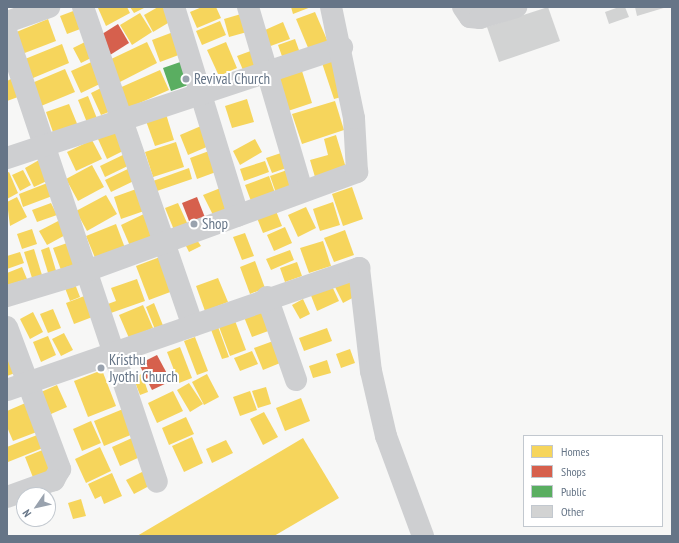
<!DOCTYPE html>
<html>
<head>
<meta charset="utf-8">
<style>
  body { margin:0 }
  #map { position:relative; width:679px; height:543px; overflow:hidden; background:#f7f7f6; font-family:"PT Sans Narrow",sans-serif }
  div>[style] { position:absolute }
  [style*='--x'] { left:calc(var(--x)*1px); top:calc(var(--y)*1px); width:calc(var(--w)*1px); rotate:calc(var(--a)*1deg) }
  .homes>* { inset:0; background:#f6d55c }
  .shops>* { inset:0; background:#d6604d }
  .public>* { inset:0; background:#5aae61 }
  .building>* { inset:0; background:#d2d3d3 }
  .minor>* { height:22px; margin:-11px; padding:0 11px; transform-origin:11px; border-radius:11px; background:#cecfd1 }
  .dots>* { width:11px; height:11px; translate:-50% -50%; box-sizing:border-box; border:2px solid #fff; border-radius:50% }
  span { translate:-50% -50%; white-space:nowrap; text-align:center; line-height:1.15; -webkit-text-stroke:4px #fff; paint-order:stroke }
  .poi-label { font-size:15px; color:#667587 }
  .left { translate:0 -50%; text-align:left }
  .frame { position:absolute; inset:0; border:8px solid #667587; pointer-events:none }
  .legend { position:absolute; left:523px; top:435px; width:140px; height:92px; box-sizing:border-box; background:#fff; border:1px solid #c2c8cf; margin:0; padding:5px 7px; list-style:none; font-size:12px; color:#667587 }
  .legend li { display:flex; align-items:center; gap:8px; height:20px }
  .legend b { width:20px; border:1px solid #c2c8cf }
  .north { position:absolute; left:16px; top:487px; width:40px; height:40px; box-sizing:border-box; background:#fff; border:1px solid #c2c8cf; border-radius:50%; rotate:236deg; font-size:11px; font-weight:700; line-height:16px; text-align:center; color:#667587 }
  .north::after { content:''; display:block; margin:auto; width:14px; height:18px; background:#99a2ae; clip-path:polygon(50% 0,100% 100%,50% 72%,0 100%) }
</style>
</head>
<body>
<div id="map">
  <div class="homes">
    <div style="clip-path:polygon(127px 7px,130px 13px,106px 26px,98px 8px)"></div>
    <div style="clip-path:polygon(130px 7px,146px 7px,134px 13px)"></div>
    <div style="clip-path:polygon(158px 7px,166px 7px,173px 20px,153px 32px,144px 15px)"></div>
    <div style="clip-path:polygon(202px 7px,216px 7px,221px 18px,197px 28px,190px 12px)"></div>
    <div style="clip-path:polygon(291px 7px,311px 7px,293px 14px)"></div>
    <div style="clip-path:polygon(76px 10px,83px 28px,67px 34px,60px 16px)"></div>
    <div style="clip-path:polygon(315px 12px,328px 42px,309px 50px,296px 19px)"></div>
    <div style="clip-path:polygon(140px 13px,152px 32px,132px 45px,120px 25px)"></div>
    <div style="clip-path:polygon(241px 14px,247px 32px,229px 37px,224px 19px)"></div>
    <div style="clip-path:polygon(48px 19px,56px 41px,22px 54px,14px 33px)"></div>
    <div style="clip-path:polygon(220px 21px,226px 35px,202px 45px,196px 31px)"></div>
    <div style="clip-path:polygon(283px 22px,290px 39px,265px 48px,265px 30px)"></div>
    <div style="clip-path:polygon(176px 31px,184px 53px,160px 62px,152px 40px)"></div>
    <div style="clip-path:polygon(295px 39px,300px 53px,283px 59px,278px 45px)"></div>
    <div style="clip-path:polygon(87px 41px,95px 56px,81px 63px,73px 48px)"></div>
    <div style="clip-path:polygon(147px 42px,157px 63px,118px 83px,107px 61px)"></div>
    <div style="clip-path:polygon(226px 42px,237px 68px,219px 76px,207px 50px)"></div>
    <div style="clip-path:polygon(62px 44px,69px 63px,33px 78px,25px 59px)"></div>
    <div style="clip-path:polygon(256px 49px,262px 64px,243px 70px,237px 56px)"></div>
    <div style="clip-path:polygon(333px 59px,345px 96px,334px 99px,322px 63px)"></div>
    <div style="clip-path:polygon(96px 60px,106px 81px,81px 93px,71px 71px)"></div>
    <div style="clip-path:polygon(65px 69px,75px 92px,41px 106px,32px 83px)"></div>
    <div style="clip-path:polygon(160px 70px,169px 90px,126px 109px,117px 89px)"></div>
    <div style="clip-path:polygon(302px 71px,312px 103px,288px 111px,279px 79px)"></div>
    <div style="clip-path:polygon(11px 79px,18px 97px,7px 101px,7px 81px)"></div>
    <div style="clip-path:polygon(103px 87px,114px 110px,101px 115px,91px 93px)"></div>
    <div style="clip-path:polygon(88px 96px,98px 121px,88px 125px,78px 100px)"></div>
    <div style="clip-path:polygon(247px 99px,254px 122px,232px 128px,225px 106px)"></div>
    <div style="clip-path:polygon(335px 101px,344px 130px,302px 144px,292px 114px)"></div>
    <div style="clip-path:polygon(69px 104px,78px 126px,54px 135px,46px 112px)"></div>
    <div style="clip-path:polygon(166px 114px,174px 140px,155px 146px,146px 121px)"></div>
    <div style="clip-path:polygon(201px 126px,209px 146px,188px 155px,180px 135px)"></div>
    <div style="clip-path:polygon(120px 129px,129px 148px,107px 159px,98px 139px)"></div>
    <div style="clip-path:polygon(336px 135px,346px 168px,315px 177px,310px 160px,328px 155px,324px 139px)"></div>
    <div style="clip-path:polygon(255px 139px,262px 152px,240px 165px,233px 151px)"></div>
    <div style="clip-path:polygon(92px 140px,102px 159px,76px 171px,67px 152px)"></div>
    <div style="clip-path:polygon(176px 142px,184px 167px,153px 177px,145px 152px)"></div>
    <div style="clip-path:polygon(209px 151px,216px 172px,197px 179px,190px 158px)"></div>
    <div style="clip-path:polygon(287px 151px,292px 166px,272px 173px,266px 158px)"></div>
    <div style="clip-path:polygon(129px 152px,134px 163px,105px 177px,100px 166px)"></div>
    <div style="clip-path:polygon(39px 160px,49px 180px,34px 187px,25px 168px)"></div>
    <div style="clip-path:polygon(265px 161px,269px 172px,244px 181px,240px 169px)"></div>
    <div style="clip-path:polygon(92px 165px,104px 187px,78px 201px,66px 179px)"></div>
    <div style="clip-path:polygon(134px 166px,140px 178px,111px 192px,105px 180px)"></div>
    <div style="clip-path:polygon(189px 168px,192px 179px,157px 191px,153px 181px)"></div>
    <div style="clip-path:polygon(290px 169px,296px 186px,276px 193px,270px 176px)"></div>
    <div style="clip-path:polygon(23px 170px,31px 185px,20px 191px,12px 175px)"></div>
    <div style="clip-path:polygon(9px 172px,18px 193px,7px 199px,7px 173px)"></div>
    <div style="clip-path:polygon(269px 176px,275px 193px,251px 201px,245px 185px)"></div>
    <div style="clip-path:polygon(50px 182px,55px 195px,23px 207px,19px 194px)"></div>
    <div style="clip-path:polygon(223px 187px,232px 207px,213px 215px,203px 195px)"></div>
    <div style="clip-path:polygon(352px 187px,363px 219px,343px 226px,332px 194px)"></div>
    <div style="clip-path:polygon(139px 188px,147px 210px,121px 219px,114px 197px)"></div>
    <div style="clip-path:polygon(106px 195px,117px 214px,87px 231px,76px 211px)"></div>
    <div style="clip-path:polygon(17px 197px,27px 217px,10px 226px,7px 202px)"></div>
    <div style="clip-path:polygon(333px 202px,340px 225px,320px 231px,313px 209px)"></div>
    <div style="clip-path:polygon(51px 203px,57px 215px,37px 222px,32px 210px)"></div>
    <div style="clip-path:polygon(178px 203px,188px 225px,174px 230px,165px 208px)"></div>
    <div style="clip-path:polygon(306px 207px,316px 228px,298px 237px,288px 215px)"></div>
    <div style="clip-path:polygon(276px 211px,282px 226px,263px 233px,257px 218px)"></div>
    <div style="clip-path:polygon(146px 213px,156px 234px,130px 246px,121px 225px)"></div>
    <div style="clip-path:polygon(62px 219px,69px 233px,47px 245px,39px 231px)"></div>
    <div style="clip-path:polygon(116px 224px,125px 248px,96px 260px,86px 236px)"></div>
    <div style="clip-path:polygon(285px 227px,292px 243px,274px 251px,267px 235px)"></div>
    <div style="clip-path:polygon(32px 229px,37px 244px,22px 249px,17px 234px)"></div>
    <div style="clip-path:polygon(345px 230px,354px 255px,334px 262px,324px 238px)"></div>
    <div style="clip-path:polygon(245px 233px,254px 256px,242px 260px,233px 237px)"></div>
    <div style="clip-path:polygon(197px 240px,201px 246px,189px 252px,186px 246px)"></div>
    <div style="clip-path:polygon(323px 241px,331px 266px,309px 273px,300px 248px)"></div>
    <div style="clip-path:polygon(70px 242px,78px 264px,61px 270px,53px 248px)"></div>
    <div style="clip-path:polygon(49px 247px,57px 274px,49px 276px,41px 250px)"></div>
    <div style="clip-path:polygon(34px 249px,42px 275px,32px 278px,24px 252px)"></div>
    <div style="clip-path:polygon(290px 250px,294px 260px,271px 270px,266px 259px)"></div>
    <div style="clip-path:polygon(20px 252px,24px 263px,7px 269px,7px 256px)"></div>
    <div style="clip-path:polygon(160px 257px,173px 291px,149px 300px,136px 266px)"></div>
    <div style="clip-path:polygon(255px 261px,265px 288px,250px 294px,240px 267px)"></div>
    <div style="clip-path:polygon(297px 262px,302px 276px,285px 282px,280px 268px)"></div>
    <div style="clip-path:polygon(22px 267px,27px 279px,8px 285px,7px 273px)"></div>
    <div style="clip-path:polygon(350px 276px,360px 294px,343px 303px,334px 285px)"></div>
    <div style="clip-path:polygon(218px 278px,228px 302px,205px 311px,196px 286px)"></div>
    <div style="clip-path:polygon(137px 279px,145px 301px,108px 314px,105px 305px,116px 301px,111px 288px)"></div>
    <div style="clip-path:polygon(75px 284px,80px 297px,70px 301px,65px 288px)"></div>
    <div style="clip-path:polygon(331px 284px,339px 301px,317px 311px,310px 293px)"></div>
    <div style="clip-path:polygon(87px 295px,95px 316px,74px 324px,66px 303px)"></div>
    <div style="clip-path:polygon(303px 299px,310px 314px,300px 319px,292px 305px)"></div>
    <div style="clip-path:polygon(154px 303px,164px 328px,156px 332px,146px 307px)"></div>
    <div style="clip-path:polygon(143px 305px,153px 328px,129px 338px,119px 315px)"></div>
    <div style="clip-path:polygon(53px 309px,61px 328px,48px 333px,40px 314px)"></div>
    <div style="clip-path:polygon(264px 310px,271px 330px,252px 337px,244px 317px)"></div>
    <div style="clip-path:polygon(33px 312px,43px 332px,30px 339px,20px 319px)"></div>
    <div style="clip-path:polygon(234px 318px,246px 350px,230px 356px,218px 324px)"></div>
    <div style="clip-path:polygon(217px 324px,229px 357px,222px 359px,210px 327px)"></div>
    <div style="clip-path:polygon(327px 328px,332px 341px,304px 351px,299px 338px)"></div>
    <div style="clip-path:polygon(64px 333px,73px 350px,61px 356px,52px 339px)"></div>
    <div style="clip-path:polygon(48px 336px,56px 355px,41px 362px,33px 342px)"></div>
    <div style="clip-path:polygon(195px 337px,208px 371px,197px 375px,184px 341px)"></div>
    <div style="clip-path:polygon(276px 340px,285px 361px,263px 370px,254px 348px)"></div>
    <div style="clip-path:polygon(180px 347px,192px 378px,179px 383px,167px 352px)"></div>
    <div style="clip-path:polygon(350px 349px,355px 363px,341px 368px,336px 354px)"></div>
    <div style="clip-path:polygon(252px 351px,258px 364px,240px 371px,234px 358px)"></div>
    <div style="clip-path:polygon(7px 354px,15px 373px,7px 376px)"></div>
    <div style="clip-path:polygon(327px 360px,331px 373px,313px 378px,309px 366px)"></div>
    <div style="clip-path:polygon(102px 370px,116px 406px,88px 417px,74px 381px)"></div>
    <div style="clip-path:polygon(142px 374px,148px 392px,140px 395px,133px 377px)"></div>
    <div style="clip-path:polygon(207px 374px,219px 397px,204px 405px,192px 382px)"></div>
    <div style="clip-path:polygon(189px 383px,203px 404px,190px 412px,177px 390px)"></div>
    <div style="clip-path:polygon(57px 385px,67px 407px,51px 414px,41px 392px)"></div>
    <div style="clip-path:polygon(266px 387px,271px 404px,258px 408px,252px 391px)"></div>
    <div style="clip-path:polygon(173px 391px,183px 411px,157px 423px,148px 403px)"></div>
    <div style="clip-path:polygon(250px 391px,257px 410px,240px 416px,233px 397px)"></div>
    <div style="clip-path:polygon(301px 398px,310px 421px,285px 431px,276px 408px)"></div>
    <div style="clip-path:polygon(30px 401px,42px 430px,13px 441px,7px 427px,7px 411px)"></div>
    <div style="clip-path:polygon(123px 409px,133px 434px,104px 446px,94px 421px)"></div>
    <div style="clip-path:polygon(264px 412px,278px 437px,263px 445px,250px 419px)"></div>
    <div style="clip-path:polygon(186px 417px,194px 434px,169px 445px,162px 428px)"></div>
    <div style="clip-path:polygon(91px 421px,101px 443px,82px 451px,73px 429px)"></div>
    <div style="clip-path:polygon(42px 433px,48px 446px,8px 462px,7px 447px)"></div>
    <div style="clip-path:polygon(192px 437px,203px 463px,184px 472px,172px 446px)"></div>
    <div style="clip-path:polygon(132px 438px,140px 457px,120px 466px,112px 447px)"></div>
    <div style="clip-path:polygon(303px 438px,339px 498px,274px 536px,137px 536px)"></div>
    <div style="clip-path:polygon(226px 440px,233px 453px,212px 463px,206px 449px)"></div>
    <div style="clip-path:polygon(100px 447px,111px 471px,86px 483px,75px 459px)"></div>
    <div style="clip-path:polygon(45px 449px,54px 472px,34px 480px,25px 457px)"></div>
    <div style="clip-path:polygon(144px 471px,151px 485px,134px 494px,126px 480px)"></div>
    <div style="clip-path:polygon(112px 473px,122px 496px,104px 504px,101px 496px,95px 499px,88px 484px)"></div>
    <div style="clip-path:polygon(81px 499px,86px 516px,73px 519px,68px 503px)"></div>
  </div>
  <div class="shops">
    <div style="clip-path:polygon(118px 24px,129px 43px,110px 55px,99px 36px)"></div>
    <div style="clip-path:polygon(197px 197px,206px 220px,191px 226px,182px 203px)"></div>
    <div style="clip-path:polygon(157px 355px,171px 381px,152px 390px,139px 364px)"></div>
  </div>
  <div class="public">
    <div style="clip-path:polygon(186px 60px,194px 83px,171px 91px,163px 68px)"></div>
  </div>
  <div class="building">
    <div style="clip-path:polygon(548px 7px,560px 41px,499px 62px,487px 27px)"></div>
    <div style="clip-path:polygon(619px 7px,625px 7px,629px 17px,609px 24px,605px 12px)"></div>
    <div style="clip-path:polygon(635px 7px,667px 7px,637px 16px)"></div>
  </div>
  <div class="minor">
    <div style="--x:83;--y:7;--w:337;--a:71"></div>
    <div style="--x:174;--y:7;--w:218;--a:72.9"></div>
    <div style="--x:248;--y:7;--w:191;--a:73.6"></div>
    <div style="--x:463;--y:7;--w:12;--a:55"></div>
    <div style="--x:470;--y:17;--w:10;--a:6"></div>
    <div style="--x:480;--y:18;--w:38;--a:-17"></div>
    <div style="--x:7;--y:22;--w:45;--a:-19.7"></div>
    <div style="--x:7;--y:34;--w:472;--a:71.5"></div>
    <div style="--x:7;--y:158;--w:353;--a:-18.3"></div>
    <div style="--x:7;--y:296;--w:66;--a:-16.8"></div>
    <div style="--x:70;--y:277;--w:306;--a:-20.1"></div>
    <div style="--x:357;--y:172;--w:54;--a:-93.2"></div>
    <div style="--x:354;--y:118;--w:113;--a:-101.7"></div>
    <div style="--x:267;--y:297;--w:88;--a:70.7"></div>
    <div style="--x:7;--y:327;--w:152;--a:69.5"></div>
    <div style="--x:60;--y:469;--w:13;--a:119"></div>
    <div style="--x:54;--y:480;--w:50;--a:160.1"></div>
    <div style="--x:7;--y:390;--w:373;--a:-19.1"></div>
    <div style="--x:359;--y:268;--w:104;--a:83.4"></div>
    <div style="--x:371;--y:371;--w:67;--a:77"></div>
    <div style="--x:386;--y:436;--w:107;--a:69.7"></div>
  </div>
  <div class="dots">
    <div style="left:186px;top:79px;background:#99a2ae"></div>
    <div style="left:194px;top:224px;background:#99a2ae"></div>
    <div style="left:101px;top:368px;background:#99a2ae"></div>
  </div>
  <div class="poi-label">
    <span class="left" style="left:194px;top:79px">Revival Church</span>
    <span class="left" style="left:202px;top:224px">Shop</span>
    <span class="left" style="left:109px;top:368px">Kristhu<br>Jyothi Church</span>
  </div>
  <div class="frame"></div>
  <ul class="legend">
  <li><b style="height:11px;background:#f6d55c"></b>Homes</li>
  <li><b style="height:11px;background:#d6604d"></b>Shops</li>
  <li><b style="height:11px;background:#5aae61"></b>Public</li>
  <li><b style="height:11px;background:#d2d3d3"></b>Other</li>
  </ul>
  <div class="north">N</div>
</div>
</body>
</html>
